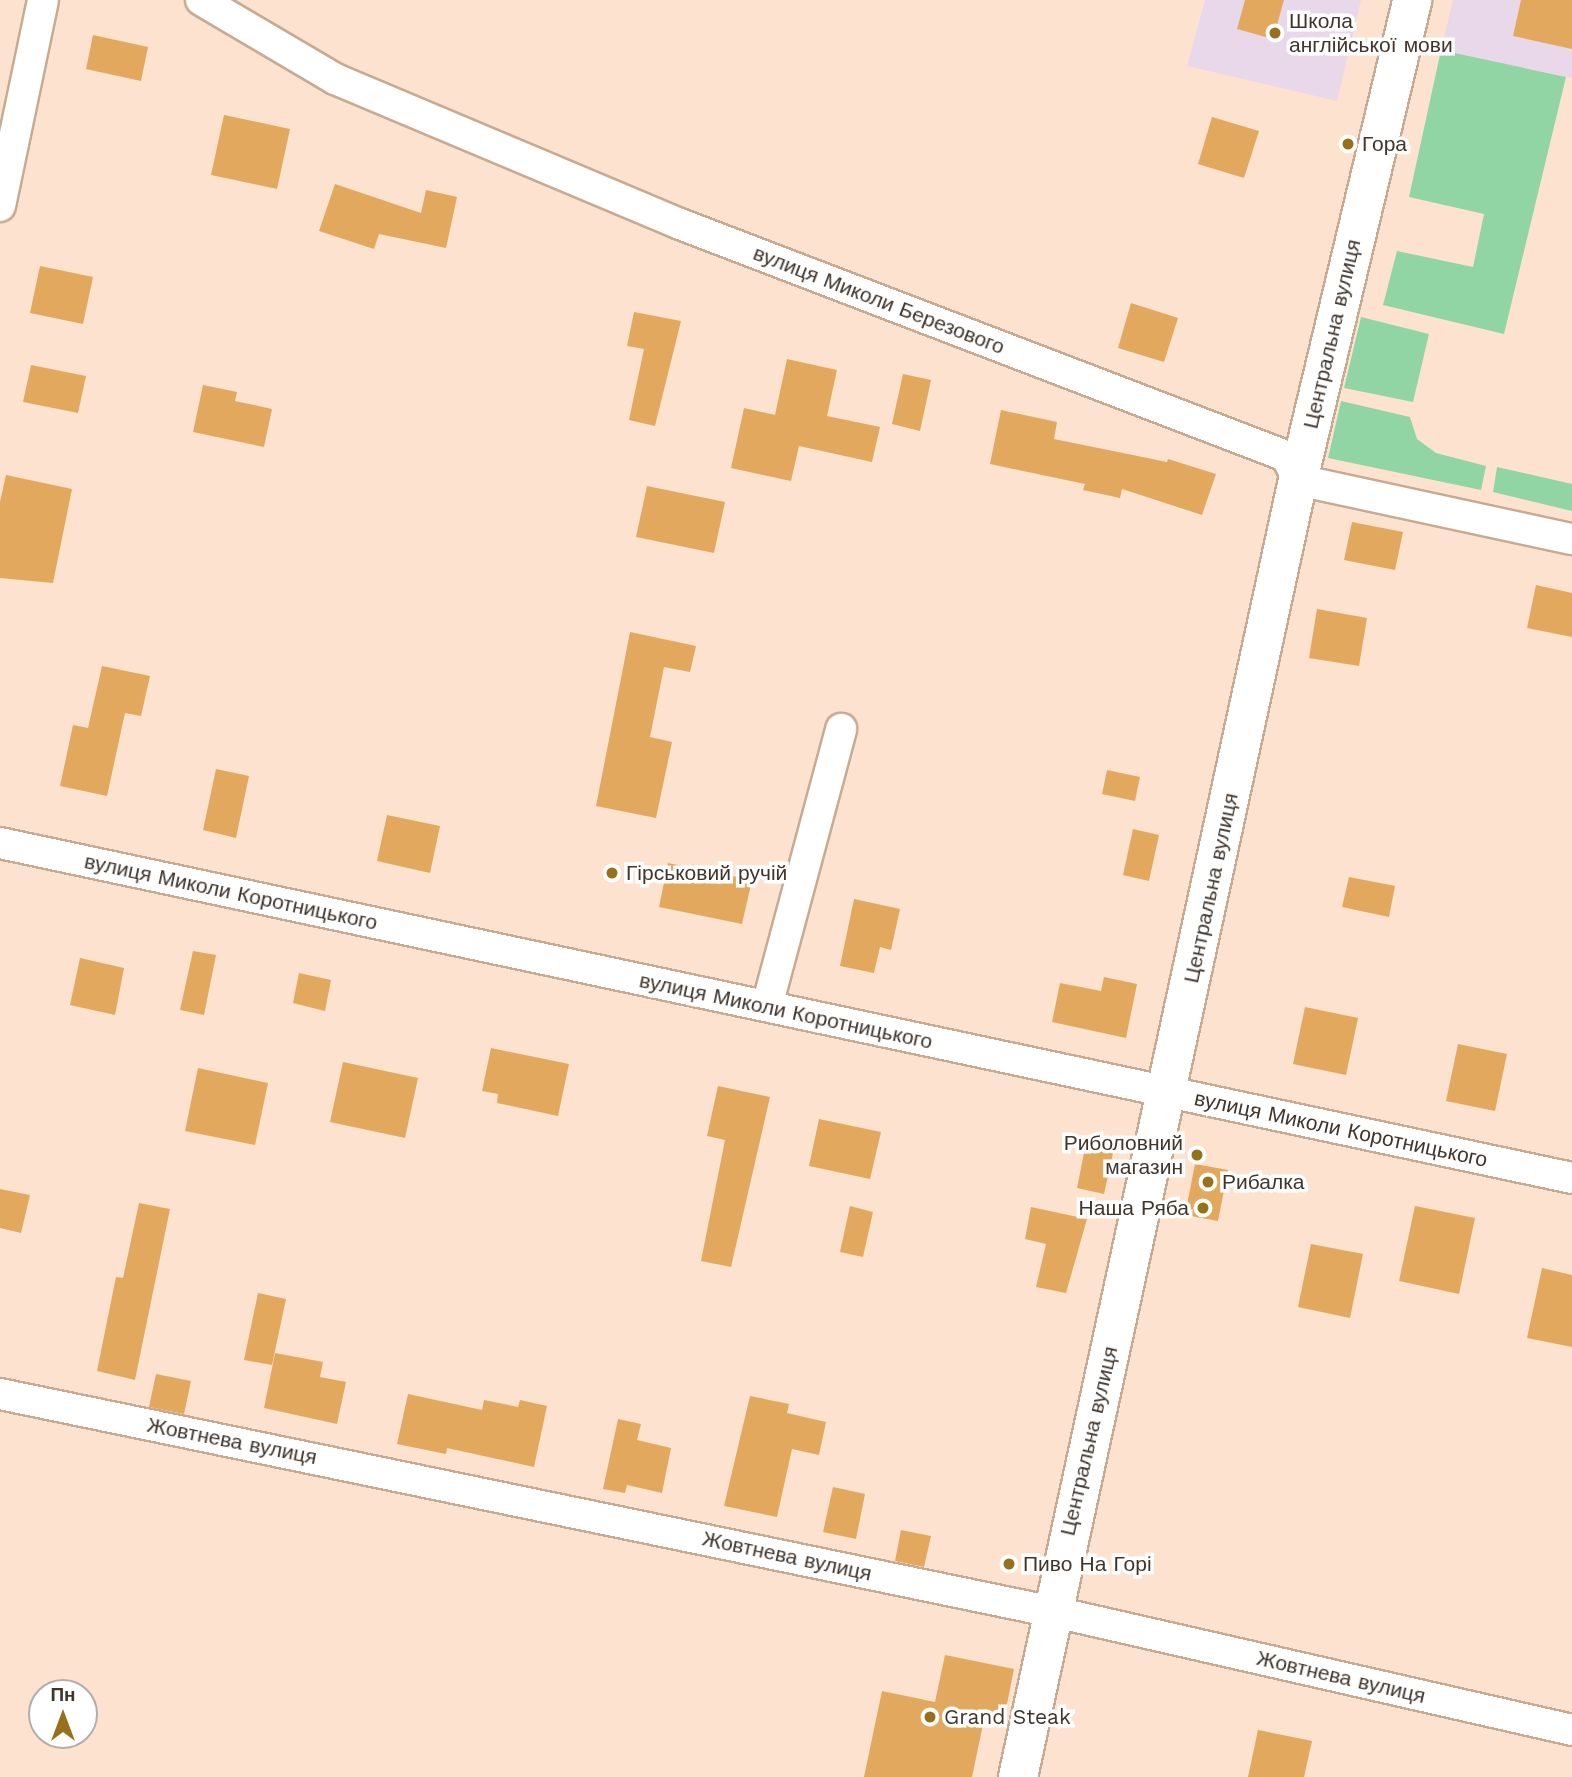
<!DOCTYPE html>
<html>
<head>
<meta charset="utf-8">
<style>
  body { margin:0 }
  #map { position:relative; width:1572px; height:1777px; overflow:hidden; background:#fde3cf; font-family:"Work Sans",sans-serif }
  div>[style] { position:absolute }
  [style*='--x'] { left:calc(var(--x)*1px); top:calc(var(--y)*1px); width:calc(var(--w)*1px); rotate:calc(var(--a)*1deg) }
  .education>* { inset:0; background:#e9d8ea }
  .green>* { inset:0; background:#91d5a5 }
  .building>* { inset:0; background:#e2a85e }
  .roads { filter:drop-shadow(2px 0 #c8aa92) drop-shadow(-2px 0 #c8aa92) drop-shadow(0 2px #c8aa92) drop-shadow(0 -2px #c8aa92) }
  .minor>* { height:30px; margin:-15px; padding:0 15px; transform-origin:15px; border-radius:15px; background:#fff }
  .secondary>* { height:38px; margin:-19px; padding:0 19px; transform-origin:19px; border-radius:19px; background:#fff }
  .dots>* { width:19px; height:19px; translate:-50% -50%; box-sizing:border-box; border:4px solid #fff; border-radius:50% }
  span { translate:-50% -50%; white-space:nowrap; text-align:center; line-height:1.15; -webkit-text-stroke:7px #fff; paint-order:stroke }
  .poi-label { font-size:21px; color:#41352b }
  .left { translate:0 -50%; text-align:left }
  .right { translate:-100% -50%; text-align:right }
  .street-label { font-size:21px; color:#41352b }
  .north { position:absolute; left:28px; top:1679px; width:70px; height:70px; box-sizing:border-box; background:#fff; border:2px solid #b3aeaa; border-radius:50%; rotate:0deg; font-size:19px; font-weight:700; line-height:28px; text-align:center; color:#41352b }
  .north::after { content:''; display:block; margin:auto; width:24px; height:32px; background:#96701a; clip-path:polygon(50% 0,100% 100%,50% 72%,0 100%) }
</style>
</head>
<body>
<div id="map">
  <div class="education">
    <div style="clip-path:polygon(1205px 0,1361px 0,1337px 101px,1187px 66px)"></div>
    <div style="clip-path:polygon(1453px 0,1572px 0,1572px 78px,1441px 50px)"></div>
  </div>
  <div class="green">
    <div style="clip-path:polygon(1441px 50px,1566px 77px,1504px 334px,1383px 305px,1397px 251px,1473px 267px,1484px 214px,1409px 197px)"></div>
    <div style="clip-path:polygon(1361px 317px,1429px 334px,1413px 402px,1344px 388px)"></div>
    <div style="clip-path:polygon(1341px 401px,1410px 417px,1417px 439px,1436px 453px,1486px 466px,1481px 490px,1328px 458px)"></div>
    <div style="clip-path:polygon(1497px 467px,1572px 484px,1572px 511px,1493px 492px)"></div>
  </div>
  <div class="building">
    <div style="clip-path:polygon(1245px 0,1284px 0,1273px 39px,1237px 29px)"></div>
    <div style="clip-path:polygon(1521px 0,1572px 0,1572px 49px,1513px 36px)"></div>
    <div style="clip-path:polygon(93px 35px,148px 47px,141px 81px,86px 69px)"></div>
    <div style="clip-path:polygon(224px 115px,290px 129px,277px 189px,211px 175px)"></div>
    <div style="clip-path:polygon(1212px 117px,1259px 131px,1244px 178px,1198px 164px)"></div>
    <div style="clip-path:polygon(335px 184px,421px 213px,426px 190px,457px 197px,446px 248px,379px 234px,374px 249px,319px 231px)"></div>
    <div style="clip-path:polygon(40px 266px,93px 277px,83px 324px,30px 313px)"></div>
    <div style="clip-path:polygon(1131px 303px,1178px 318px,1164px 362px,1118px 348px)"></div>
    <div style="clip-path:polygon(634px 312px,681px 321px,655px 426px,629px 420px,644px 349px,627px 346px)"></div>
    <div style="clip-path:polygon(787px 359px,837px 370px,827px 416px,880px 427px,872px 462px,799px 446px,791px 481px,731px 468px,744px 408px,775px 415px)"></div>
    <div style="clip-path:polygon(31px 365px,86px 376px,78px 413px,23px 402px)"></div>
    <div style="clip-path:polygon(903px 374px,931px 380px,920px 431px,892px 424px)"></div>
    <div style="clip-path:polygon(203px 385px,237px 392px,235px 401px,272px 409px,264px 447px,193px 432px)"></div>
    <div style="clip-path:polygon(1001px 410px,1057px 422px,1054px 439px,1167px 462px,1168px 459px,1216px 474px,1202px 515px,1122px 489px,1120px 498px,1083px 490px,1085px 484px,990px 464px)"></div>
    <div style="clip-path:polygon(6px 475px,72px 489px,53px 583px,0 578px,0 502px)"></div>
    <div style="clip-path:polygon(647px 486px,725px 502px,714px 553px,636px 537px)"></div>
    <div style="clip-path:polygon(1352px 522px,1403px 532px,1395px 570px,1344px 560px)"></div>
    <div style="clip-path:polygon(1536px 585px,1572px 593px,1572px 637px,1527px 628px)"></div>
    <div style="clip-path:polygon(1317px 609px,1367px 618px,1359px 666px,1309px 658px)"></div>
    <div style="clip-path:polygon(630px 632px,696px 646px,690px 672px,664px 667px,650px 737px,672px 742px,656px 818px,596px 806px)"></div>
    <div style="clip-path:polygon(102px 666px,150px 676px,141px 716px,125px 713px,107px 796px,60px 786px,73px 725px,88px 728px)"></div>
    <div style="clip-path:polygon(216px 769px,249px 776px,236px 838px,203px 830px)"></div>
    <div style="clip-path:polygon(1107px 770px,1140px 777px,1135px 801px,1102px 794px)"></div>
    <div style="clip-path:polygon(387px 815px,440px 826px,430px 873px,377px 861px)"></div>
    <div style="clip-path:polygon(1133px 829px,1159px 835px,1149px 881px,1123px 875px)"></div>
    <div style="clip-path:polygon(668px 863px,752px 880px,742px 924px,659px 907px)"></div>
    <div style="clip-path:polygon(1349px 877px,1395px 886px,1389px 917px,1342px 907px)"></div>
    <div style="clip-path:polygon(854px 899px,900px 909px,891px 950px,880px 947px,874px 973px,840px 966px)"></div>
    <div style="clip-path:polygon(193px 951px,216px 955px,204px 1015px,180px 1010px)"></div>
    <div style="clip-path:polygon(80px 958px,124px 968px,115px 1015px,70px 1005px)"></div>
    <div style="clip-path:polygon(299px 973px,331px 980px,325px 1011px,293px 1003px)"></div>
    <div style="clip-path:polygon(1104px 977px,1137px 984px,1126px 1038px,1052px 1022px,1060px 983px,1101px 991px)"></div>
    <div style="clip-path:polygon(1305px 1007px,1358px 1018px,1346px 1075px,1293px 1064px)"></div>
    <div style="clip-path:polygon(1458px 1044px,1507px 1054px,1495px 1111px,1446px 1101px)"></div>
    <div style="clip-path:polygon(491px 1048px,569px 1064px,558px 1116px,497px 1103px,498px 1094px,482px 1091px)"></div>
    <div style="clip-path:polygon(343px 1062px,418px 1078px,405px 1138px,330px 1122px)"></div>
    <div style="clip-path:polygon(198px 1068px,268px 1083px,255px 1145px,185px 1131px)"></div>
    <div style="clip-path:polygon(718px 1086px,770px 1097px,731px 1267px,701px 1261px,725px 1140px,707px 1136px)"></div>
    <div style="clip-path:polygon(819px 1119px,881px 1132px,870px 1179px,809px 1166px)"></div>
    <div style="clip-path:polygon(1087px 1138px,1115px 1144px,1104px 1194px,1077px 1188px)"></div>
    <div style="clip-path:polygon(1195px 1164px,1228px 1170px,1218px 1221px,1185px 1215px)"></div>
    <div style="clip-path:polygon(0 1189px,30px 1195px,21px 1233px,0 1228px)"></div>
    <div style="clip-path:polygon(139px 1203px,170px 1209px,135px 1380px,97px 1371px,116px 1277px,123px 1278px)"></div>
    <div style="clip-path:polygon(850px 1206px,873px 1212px,863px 1257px,840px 1252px)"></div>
    <div style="clip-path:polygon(1415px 1206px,1475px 1218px,1459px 1294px,1399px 1281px)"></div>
    <div style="clip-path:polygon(1031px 1207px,1087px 1219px,1066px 1293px,1036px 1287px,1046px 1244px,1025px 1239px)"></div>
    <div style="clip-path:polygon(1311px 1244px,1363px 1254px,1350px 1318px,1298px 1307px)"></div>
    <div style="clip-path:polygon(1542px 1268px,1572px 1275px,1572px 1347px,1527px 1338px)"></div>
    <div style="clip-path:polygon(258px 1293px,286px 1299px,272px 1365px,244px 1360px)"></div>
    <div style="clip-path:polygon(275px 1353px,323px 1362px,320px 1377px,346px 1382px,337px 1424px,264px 1408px)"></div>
    <div style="clip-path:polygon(156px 1374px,191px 1381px,184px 1414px,149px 1407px)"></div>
    <div style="clip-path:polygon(408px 1394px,482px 1410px,484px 1400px,518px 1407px,520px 1400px,547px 1406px,534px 1467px,447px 1448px,446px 1454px,397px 1444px)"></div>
    <div style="clip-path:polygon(750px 1396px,789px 1404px,787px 1413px,826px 1422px,819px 1455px,792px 1449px,777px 1517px,724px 1506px)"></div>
    <div style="clip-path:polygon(618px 1419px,641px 1424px,637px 1440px,671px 1448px,662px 1493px,627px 1485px,625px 1493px,603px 1489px)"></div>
    <div style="clip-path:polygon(833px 1487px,865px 1494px,856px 1539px,823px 1532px)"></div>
    <div style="clip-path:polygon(901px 1530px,931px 1536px,924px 1567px,895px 1561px)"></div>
    <div style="clip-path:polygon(945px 1655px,1014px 1669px,1004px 1719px,985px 1715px,972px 1777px,864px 1777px,882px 1691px,935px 1702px)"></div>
    <div style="clip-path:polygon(1258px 1730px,1312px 1741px,1304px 1777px,1248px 1777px)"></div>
  </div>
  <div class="roads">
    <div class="minor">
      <div style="--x:201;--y:0;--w:156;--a:30.5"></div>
      <div style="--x:335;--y:79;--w:374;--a:22.8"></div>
      <div style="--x:680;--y:224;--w:649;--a:20.95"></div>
      <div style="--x:1286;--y:456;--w:27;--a:63"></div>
      <div style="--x:1298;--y:480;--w:280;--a:12.2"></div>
      <div style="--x:0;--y:206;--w:210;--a:-78.2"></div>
      <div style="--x:0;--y:843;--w:1607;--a:12.03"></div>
      <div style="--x:767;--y:1006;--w:287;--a:-75"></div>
      <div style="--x:0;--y:1394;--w:1091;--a:11.69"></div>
      <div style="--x:1068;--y:1615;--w:517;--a:12.85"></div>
    </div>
    <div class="secondary">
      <div style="--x:1018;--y:1777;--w:1327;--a:-77.82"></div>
      <div style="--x:1298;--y:480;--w:493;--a:-76.6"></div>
    </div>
  </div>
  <div class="dots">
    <div style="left:1275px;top:33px;background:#96701a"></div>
    <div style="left:1348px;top:144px;background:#96701a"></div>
    <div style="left:612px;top:873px;background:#96701a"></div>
    <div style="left:1197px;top:1155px;background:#96701a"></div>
    <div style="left:1208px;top:1182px;background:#96701a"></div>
    <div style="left:1203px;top:1208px;background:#96701a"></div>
    <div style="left:1009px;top:1564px;background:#96701a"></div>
    <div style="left:930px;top:1717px;background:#96701a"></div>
  </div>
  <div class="poi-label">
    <span class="left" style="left:1289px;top:33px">Школа<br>англійської мови</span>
    <span class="left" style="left:1362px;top:144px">Гора</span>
    <span class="left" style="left:626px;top:873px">Гірськовий ручій</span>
    <span class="right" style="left:1183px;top:1155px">Риболовний<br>магазин</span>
    <span class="left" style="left:1222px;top:1182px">Рибалка</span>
    <span class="right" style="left:1189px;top:1208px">Наша Ряба</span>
    <span class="left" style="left:1023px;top:1564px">Пиво На Горі</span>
    <span class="left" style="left:944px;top:1717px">Grand Steak</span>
  </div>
  <div class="street-label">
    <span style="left:879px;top:300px;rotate:21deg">вулиця Миколи Березового</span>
    <span style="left:1332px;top:334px;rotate:-77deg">Центральна вулиця</span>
    <span style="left:1211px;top:888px;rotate:-78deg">Центральна вулиця</span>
    <span style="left:231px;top:892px;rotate:12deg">вулиця Миколи Коротницького</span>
    <span style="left:786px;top:1011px;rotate:12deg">вулиця Миколи Коротницького</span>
    <span style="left:1341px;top:1129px;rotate:12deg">вулиця Миколи Коротницького</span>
    <span style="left:232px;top:1441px;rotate:11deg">Жовтнева вулиця</span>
    <span style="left:1089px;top:1441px;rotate:-77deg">Центральна вулиця</span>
    <span style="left:787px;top:1556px;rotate:12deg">Жовтнева вулиця</span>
    <span style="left:1341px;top:1677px;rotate:13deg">Жовтнева вулиця</span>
  </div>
  <div class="north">Пн</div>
</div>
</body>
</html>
